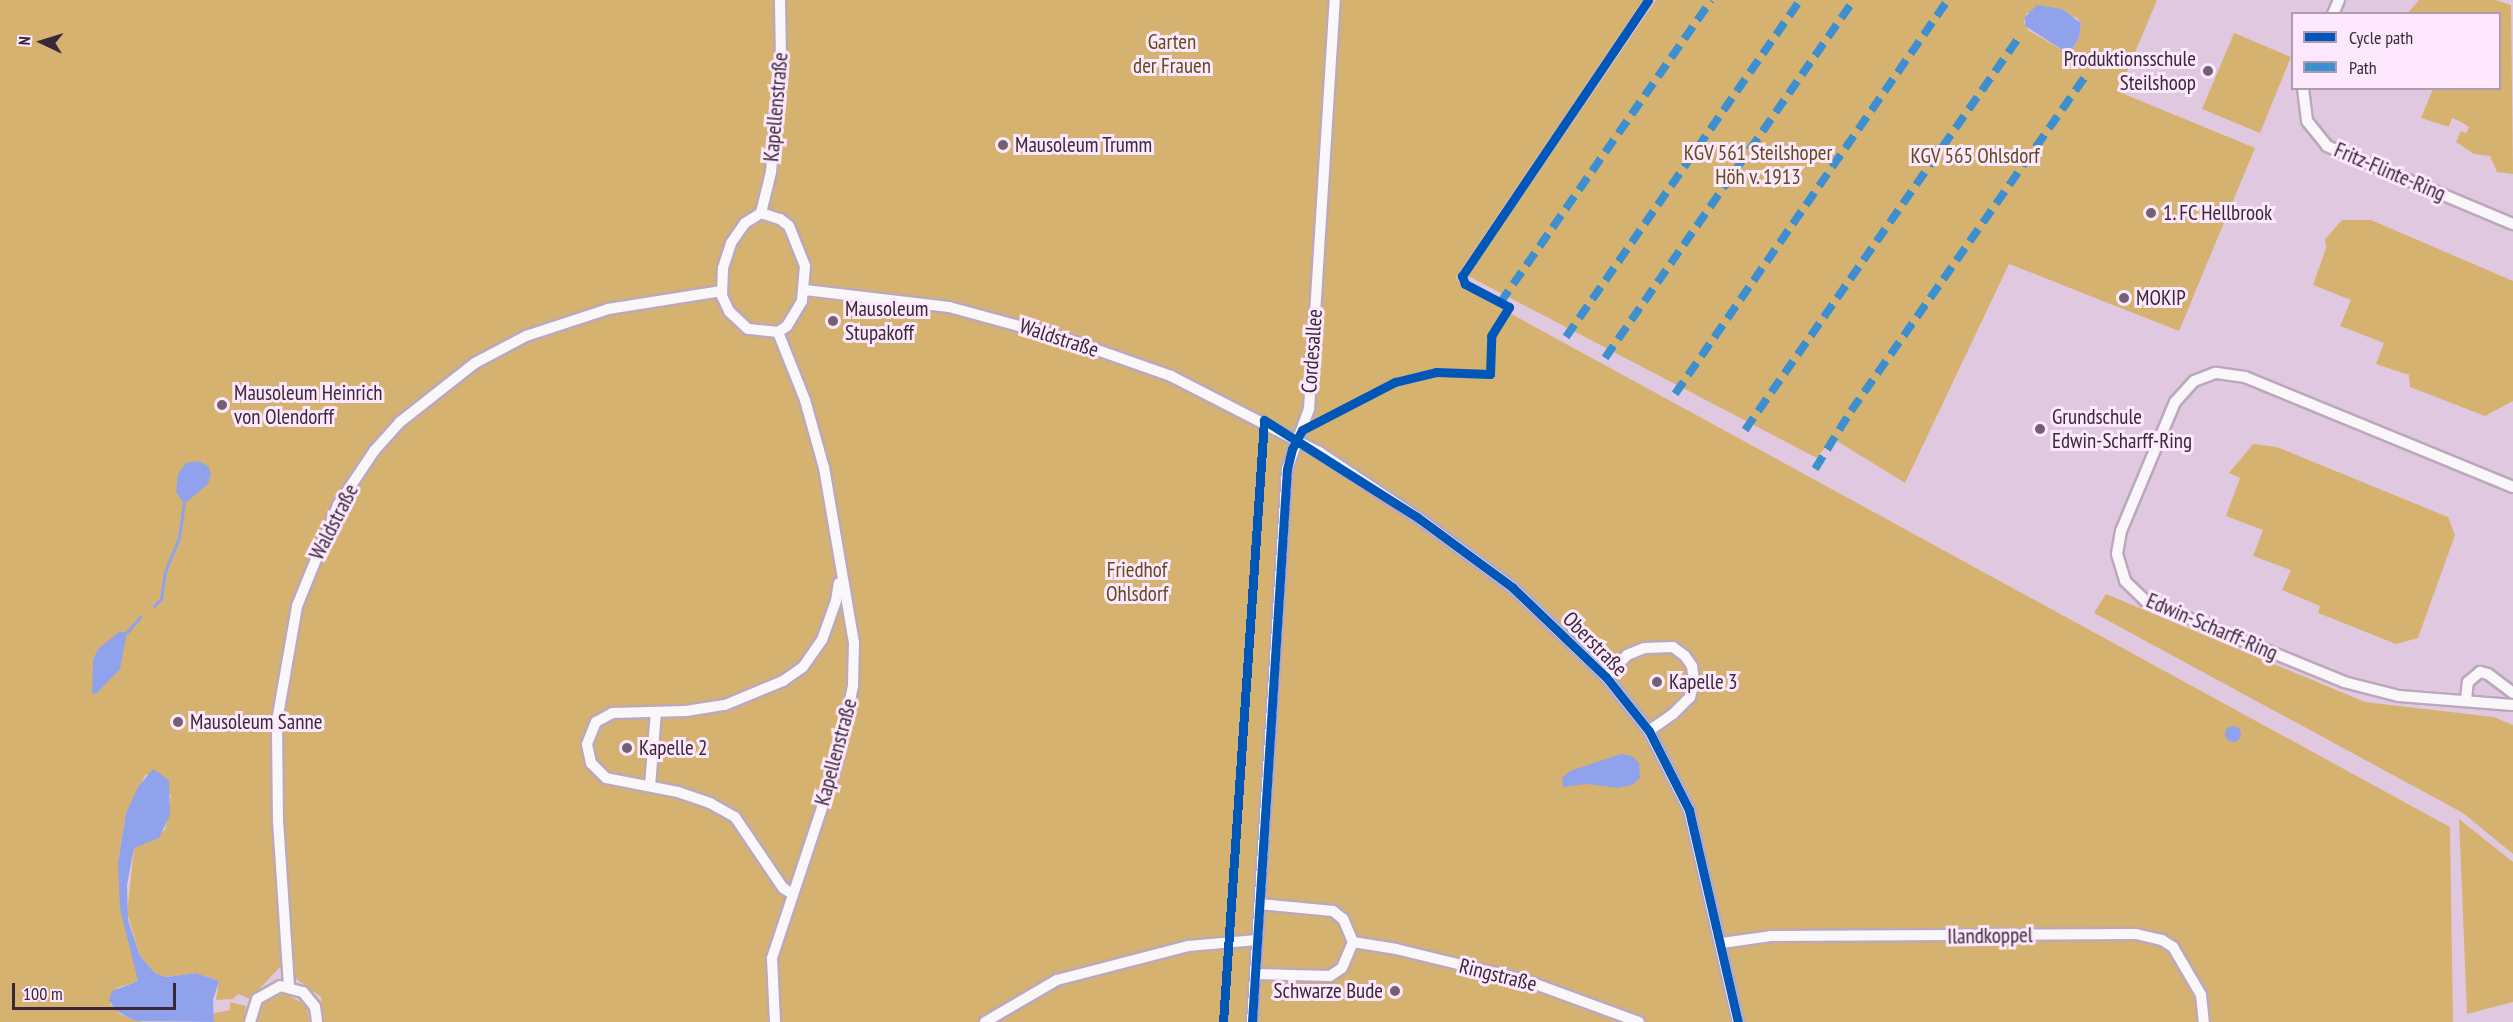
<!DOCTYPE html>
<html>
<head>
<meta charset="utf-8">
<style>
  body { margin:0 }
  #map { position:relative; width:2513px; height:1022px; overflow:hidden; background:#e0c9e0; font-family:"PT Sans Narrow",sans-serif }
  div>[style] { position:absolute }
  [style*='--x'] { left:calc(var(--x)*1px); top:calc(var(--y)*1px); width:calc(var(--w)*1px); rotate:calc(var(--a)*1deg) }
  .green>* { inset:0; background:#d6b271 }
  .water>* { inset:0; background:#91a2ec }
  .round { border-radius:50% }
  .stream>* { height:3px; margin:-1.5px; padding:0 1.5px; transform-origin:1.5px; border-radius:1.5px; background:#91a2ec }
  .roads { filter:drop-shadow(2px 0 #bba9bb) drop-shadow(-2px 0 #bba9bb) drop-shadow(0 2px #bba9bb) drop-shadow(0 -2px #bba9bb) }
  .street>* { height:10px; margin:-5px; padding:0 5px; transform-origin:5px; border-radius:5px; background:#faf7fa }
  .quiet>* { height:8px; margin-top:-4px; transform-origin:0; background:repeating-linear-gradient(90deg,#3e8fcf 0 15px,transparent 0 23px) }
  .cycleway>* { height:9px; margin:-4.5px; padding:0 4.5px; transform-origin:4.5px; border-radius:4.5px; background:#0057b8 }
  .dots>* { width:16px; height:16px; translate:-50% -50%; box-sizing:border-box; border:3px solid #fee8fe; border-radius:50% }
  span { translate:-50% -50%; white-space:nowrap; text-align:center; line-height:1.15; -webkit-text-stroke:6px #fee8fe; paint-order:stroke }
  .park-label { font-size:21px; color:#5e4b1a }
  .poi-label { font-size:21px; color:#382838 }
  .right { translate:-100% -50%; text-align:right }
  .left { translate:0 -50%; text-align:left }
  .street-label { font-size:21px; color:#382838 }
  .legend { position:absolute; left:2291px; top:12px; width:210px; height:78px; box-sizing:border-box; background:#fee8fe; border:2px solid #af9baf; margin:0; padding:8px 10px; list-style:none; font-size:18px; color:#382838 }
  .legend li { display:flex; align-items:center; gap:12px; height:30px }
  .legend b { width:30px; border:2px solid #af9baf }
  .north { position:absolute; left:12px; top:12px; width:60px; height:60px; -webkit-text-stroke:4px #fee8fe; paint-order:stroke; rotate:274deg; font-size:16px; font-weight:700; line-height:24px; text-align:center; color:#382838 }
  .north::after { content:''; display:block; margin:auto; width:21px; height:27px; background:#382838; clip-path:polygon(50% 0,100% 100%,50% 72%,0 100%) }
  .scale { position:absolute; left:12px; top:983px; width:164px; height:27px; box-sizing:border-box; border:3px solid #382838; border-top:0; padding-left:8px; font-size:18px; line-height:21px; white-space:nowrap; color:#382838; -webkit-text-stroke:4px #fee8fe; paint-order:stroke }
</style>
</head>
<body>
<div id="map">
  <div class="green">
    <div style="clip-path:polygon(0 0,1643px 0,1456px 277px,1462px 287px,2450px 827px,2453px 1022px,324px 1022px,321px 997px,280px 967px,250px 999px,238px 994px,233px 999px,216px 1000px,219px 981px,196px 973px,166px 977px,155px 973px,140px 956px,127px 913px,134px 848px,165px 830px,171px 795px,146px 774px,126px 813px,118px 862px,134px 954px,139px 975px,138px 981px,117px 988px,110px 1004px,120px 1014px,143px 1022px,0 1022px)"></div>
    <div style="clip-path:polygon(evenodd,1656px 0,2157px 0,2124px 79px,2124px 94px,2255px 148px,2179px 331px,2009px 264px,1905px 483px,1832px 438px,1817px 458px,1468px 276px,1656px 0,2027px 13px,2076px 17px,2081px 23px,2079px 38px,2069px 54px,2028px 30px,2024px 22px,2027px 13px)"></div>
    <div style="clip-path:polygon(2419px 0,2495px 0,2511px 5px,2513px 174px,2497px 172px,2490px 156px,2474px 154px,2456px 142px,2461px 131px,2466px 133px,2469px 127px,2461px 122px,2452px 118px,2449px 127px,2421px 118px,2433px 89px,2500px 88px,2500px 14px,2408px 13px)"></div>
    <div style="clip-path:polygon(2234px 33px,2291px 57px,2260px 133px,2202px 109px)"></div>
    <div style="clip-path:polygon(2342px 220px,2371px 220px,2513px 281px,2513px 401px,2485px 416px,2410px 387px,2409px 375px,2376px 364px,2384px 343px,2340px 326px,2351px 300px,2313px 285px,2326px 248px,2325px 239px)"></div>
    <div style="clip-path:polygon(2253px 444px,2277px 447px,2448px 517px,2455px 535px,2418px 638px,2396px 644px,2318px 613px,2320px 606px,2282px 590px,2291px 570px,2253px 556px,2263px 530px,2226px 516px,2240px 478px,2229px 473px)"></div>
    <div style="clip-path:polygon(2106px 594px,2365px 702px,2494px 717px,2513px 725px,2513px 854px,2463px 813px,2094px 613px)"></div>
    <div style="clip-path:polygon(2459px 819px,2513px 862px,2513px 1002px,2467px 1014px)"></div>
    <div style="clip-path:polygon(284px 993px,306px 1005px,310px 1022px,257px 1022px,262px 1004px)"></div>
    <div style="clip-path:polygon(230px 1002px,246px 1006px,243px 1022px,214px 1022px,214px 1013px,230px 1010px)"></div>
  </div>
  <div class="water">
    <div style="clip-path:polygon(2037px 5px,2062px 9px,2081px 23px,2079px 38px,2069px 54px,2025px 26px,2025px 17px)"></div>
    <div style="clip-path:polygon(199px 461px,208px 466px,211px 474px,208px 484px,184px 504px,176px 492px,178px 474px,186px 463px)"></div>
    <div style="clip-path:polygon(119px 632px,127px 632px,120px 669px,96px 694px,92px 693px,93px 660px,98px 649px)"></div>
    <div class="round" style="left:2225px;top:726px;width:16px;height:16px"></div>
    <div style="clip-path:polygon(1621px 754px,1632px 756px,1639px 763px,1640px 778px,1632px 785px,1618px 788px,1587px 784px,1563px 787px,1562px 778px,1570px 771px)"></div>
    <div style="clip-path:polygon(153px 769px,169px 780px,170px 815px,159px 838px,134px 848px,127px 885px,128px 920px,140px 956px,155px 973px,166px 977px,196px 973px,219px 981px,213px 1000px,214px 1022px,135px 1021px,115px 1010px,109px 1000px,112px 991px,138px 981px,120px 909px,118px 862px,126px 813px,138px 787px)"></div>
  </div>
  <div class="stream">
    <div style="--x:154;--y:606;--w:10;--a:-45"></div>
    <div style="--x:161;--y:599;--w:27;--a:-82"></div>
    <div style="--x:165;--y:572;--w:37;--a:-68"></div>
    <div style="--x:179;--y:538;--w:34;--a:-82"></div>
    <div style="--x:127;--y:632;--w:20;--a:-49"></div>
  </div>
  <div class="roads">
    <div class="street">
      <div style="--x:2333;--y:14;--w:15;--a:-67"></div>
      <div style="--x:2303;--y:88;--w:33;--a:83"></div>
      <div style="--x:2307;--y:121;--w:32;--a:51"></div>
      <div style="--x:2327;--y:146;--w:202;--a:22.8"></div>
      <div style="--x:761;--y:213;--w:20;--a:18"></div>
      <div style="--x:780;--y:219;--w:11;--a:38"></div>
      <div style="--x:789;--y:226;--w:43;--a:68.2"></div>
      <div style="--x:805;--y:266;--w:35;--a:95"></div>
      <div style="--x:802;--y:301;--w:29;--a:121"></div>
      <div style="--x:787;--y:326;--w:11;--a:146"></div>
      <div style="--x:778;--y:332;--w:30;--a:-174"></div>
      <div style="--x:748;--y:329;--w:26;--a:-137"></div>
      <div style="--x:729;--y:311;--w:17;--a:-115"></div>
      <div style="--x:722;--y:296;--w:28;--a:-88"></div>
      <div style="--x:723;--y:268;--w:26;--a:-72"></div>
      <div style="--x:731;--y:243;--w:24;--a:-55"></div>
      <div style="--x:745;--y:223;--w:19;--a:-32"></div>
      <div style="--x:761;--y:213;--w:42;--a:-76.3"></div>
      <div style="--x:771;--y:172;--w:112;--a:-84.9"></div>
      <div style="--x:781;--y:60;--w:60;--a:-91"></div>
      <div style="--x:805;--y:290;--w:145;--a:6.7"></div>
      <div style="--x:949;--y:307;--w:118;--a:15.2"></div>
      <div style="--x:1063;--y:338;--w:114;--a:19.4"></div>
      <div style="--x:1171;--y:376;--w:166;--a:27.2"></div>
      <div style="--x:1319;--y:452;--w:118;--a:33.6"></div>
      <div style="--x:1417;--y:517;--w:118;--a:36.4"></div>
      <div style="--x:1512;--y:587;--w:130;--a:43.8"></div>
      <div style="--x:1606;--y:677;--w:69;--a:51.5"></div>
      <div style="--x:1649;--y:731;--w:89;--a:63.1"></div>
      <div style="--x:1689;--y:810;--w:218;--a:77"></div>
      <div style="--x:2513;--y:487;--w:290;--a:-157.7"></div>
      <div style="--x:2245;--y:377;--w:30;--a:-172"></div>
      <div style="--x:2215;--y:373;--w:22;--a:159"></div>
      <div style="--x:2194;--y:381;--w:28;--a:132"></div>
      <div style="--x:2175;--y:402;--w:140;--a:112.7"></div>
      <div style="--x:2121;--y:531;--w:23;--a:100"></div>
      <div style="--x:2117;--y:554;--w:28;--a:73"></div>
      <div style="--x:2125;--y:581;--w:29;--a:44"></div>
      <div style="--x:2146;--y:601;--w:214;--a:22.2"></div>
      <div style="--x:2344;--y:682;--w:57;--a:14.3"></div>
      <div style="--x:2399;--y:696;--w:114;--a:4.5"></div>
      <div style="--x:1606;--y:677;--w:30;--a:-46"></div>
      <div style="--x:1627;--y:655;--w:18;--a:-22"></div>
      <div style="--x:1644;--y:648;--w:29;--a:-2"></div>
      <div style="--x:1673;--y:647;--w:15;--a:37"></div>
      <div style="--x:1685;--y:656;--w:12;--a:55"></div>
      <div style="--x:1692;--y:666;--w:17;--a:83"></div>
      <div style="--x:1694;--y:683;--w:15;--a:106"></div>
      <div style="--x:1690;--y:697;--w:24;--a:135"></div>
      <div style="--x:1673;--y:714;--w:29;--a:145"></div>
      <div style="--x:2466;--y:700;--w:18;--a:-84"></div>
      <div style="--x:2468;--y:682;--w:16;--a:-40"></div>
      <div style="--x:2480;--y:672;--w:8;--a:14"></div>
      <div style="--x:2488;--y:674;--w:31;--a:37"></div>
      <div style="--x:650;--y:786;--w:74;--a:-85.4"></div>
      <div style="--x:791;--y:893;--w:9;--a:-148"></div>
      <div style="--x:783;--y:888;--w:86;--a:-124.1"></div>
      <div style="--x:735;--y:817;--w:29;--a:-151"></div>
      <div style="--x:710;--y:803;--w:34;--a:-161"></div>
      <div style="--x:678;--y:792;--w:73;--a:-169"></div>
      <div style="--x:606;--y:778;--w:21;--a:-135"></div>
      <div style="--x:591;--y:763;--w:19;--a:-102"></div>
      <div style="--x:587;--y:744;--w:24;--a:-68"></div>
      <div style="--x:596;--y:722;--w:18;--a:-29"></div>
      <div style="--x:612;--y:713;--w:74;--a:-1.5"></div>
      <div style="--x:686;--y:711;--w:39;--a:-9"></div>
      <div style="--x:725;--y:705;--w:63;--a:-22.5"></div>
      <div style="--x:783;--y:681;--w:24;--a:-35"></div>
      <div style="--x:803;--y:667;--w:33;--a:-55"></div>
      <div style="--x:822;--y:640;--w:41;--a:-70.3"></div>
      <div style="--x:836;--y:601;--w:18;--a:-81"></div>
      <div style="--x:1353;--y:942;--w:44;--a:9.2"></div>
      <div style="--x:1396;--y:949;--w:135;--a:13.7"></div>
      <div style="--x:1527;--y:981;--w:119;--a:20.1"></div>
      <div style="--x:1722;--y:943;--w:49;--a:-8.1"></div>
      <div style="--x:1771;--y:936;--w:365;--a:-0.3"></div>
      <div style="--x:2136;--y:934;--w:27;--a:13"></div>
      <div style="--x:2162;--y:940;--w:13;--a:32"></div>
      <div style="--x:2173;--y:947;--w:56;--a:59.7"></div>
      <div style="--x:2201;--y:995;--w:27;--a:84"></div>
      <div style="--x:1255;--y:974;--w:75;--a:1.5"></div>
      <div style="--x:1330;--y:976;--w:14;--a:-34"></div>
      <div style="--x:1342;--y:968;--w:28;--a:-67"></div>
      <div style="--x:1353;--y:942;--w:25;--a:-113"></div>
      <div style="--x:1343;--y:919;--w:13;--a:-141"></div>
      <div style="--x:1333;--y:911;--w:74;--a:-174.6"></div>
      <div style="--x:289;--y:986;--w:164;--a:-93.8"></div>
      <div style="--x:278;--y:822;--w:101;--a:-90.6"></div>
      <div style="--x:277;--y:721;--w:117;--a:-80.1"></div>
      <div style="--x:297;--y:606;--w:109;--a:-67.9"></div>
      <div style="--x:338;--y:505;--w:65;--a:-56.3"></div>
      <div style="--x:374;--y:451;--w:39;--a:-48"></div>
      <div style="--x:400;--y:422;--w:95;--a:-38.2"></div>
      <div style="--x:475;--y:363;--w:58;--a:-27.9"></div>
      <div style="--x:526;--y:336;--w:86;--a:-18.2"></div>
      <div style="--x:608;--y:309;--w:115;--a:-9"></div>
      <div style="--x:250;--y:1022;--w:24;--a:-73"></div>
      <div style="--x:257;--y:999;--w:26;--a:-29"></div>
      <div style="--x:280;--y:986;--w:24;--a:15"></div>
      <div style="--x:303;--y:992;--w:19;--a:51"></div>
      <div style="--x:315;--y:1007;--w:15;--a:82"></div>
      <div style="--x:775;--y:1022;--w:64;--a:-92.7"></div>
      <div style="--x:772;--y:958;--w:206;--a:-71.6"></div>
      <div style="--x:837;--y:763;--w:79;--a:-78.3"></div>
      <div style="--x:853;--y:686;--w:43;--a:-88.7"></div>
      <div style="--x:854;--y:643;--w:178;--a:-99.7"></div>
      <div style="--x:824;--y:468;--w:71;--a:-105.6"></div>
      <div style="--x:805;--y:400;--w:73;--a:-111.7"></div>
      <div style="--x:985;--y:1022;--w:83;--a:-30.3"></div>
      <div style="--x:1057;--y:980;--w:135;--a:-14.5"></div>
      <div style="--x:1188;--y:946;--w:69;--a:-5"></div>
      <div style="--x:1252;--y:1022;--w:554;--a:-86.38"></div>
      <div style="--x:1287;--y:469;--w:64;--a:-69.9"></div>
      <div style="--x:1309;--y:409;--w:410;--a:-86.4"></div>
    </div>
  </div>
  <div class="quiet">
    <div style="--x:1500;--y:303;--w:369;--a:-55.1"></div>
    <div style="--x:1566;--y:337;--w:410;--a:-55.2"></div>
    <div style="--x:1605;--y:358;--w:436;--a:-55.2"></div>
    <div style="--x:1675;--y:394;--w:478;--a:-55.3"></div>
    <div style="--x:1745;--y:430;--w:480;--a:-55.1"></div>
    <div style="--x:1815;--y:469;--w:68;--a:-58.2"></div>
    <div style="--x:1851;--y:411;--w:411;--a:-55"></div>
  </div>
  <div class="cycleway">
    <div style="--x:1223;--y:1022;--w:603;--a:-86.1"></div>
    <div style="--x:1264;--y:420;--w:181;--a:32.4"></div>
    <div style="--x:1417;--y:517;--w:118;--a:36.4"></div>
    <div style="--x:1512;--y:587;--w:130;--a:43.8"></div>
    <div style="--x:1606;--y:677;--w:69;--a:51.5"></div>
    <div style="--x:1649;--y:731;--w:89;--a:63.1"></div>
    <div style="--x:1689;--y:810;--w:218;--a:77"></div>
    <div style="--x:1252;--y:1022;--w:554;--a:-86.38"></div>
    <div style="--x:1287;--y:469;--w:21;--a:-76"></div>
    <div style="--x:1292;--y:449;--w:21;--a:-62"></div>
    <div style="--x:1302;--y:430;--w:105;--a:-27.3"></div>
    <div style="--x:1395;--y:382;--w:42;--a:-13.7"></div>
    <div style="--x:1436;--y:372;--w:54;--a:2.1"></div>
    <div style="--x:1490;--y:374;--w:38;--a:-88"></div>
    <div style="--x:1491;--y:336;--w:34;--a:-58"></div>
    <div style="--x:1509;--y:307;--w:50;--a:-152.4"></div>
    <div style="--x:1465;--y:284;--w:9;--a:-111"></div>
    <div style="--x:1462;--y:276;--w:333;--a:-56"></div>
  </div>
  <div class="dots">
    <div style="left:2208px;top:71px;background:#736073"></div>
    <div style="left:1003px;top:145px;background:#736073"></div>
    <div style="left:2151px;top:213px;background:#736073"></div>
    <div style="left:2124px;top:298px;background:#736073"></div>
    <div style="left:833px;top:321px;background:#736073"></div>
    <div style="left:222px;top:405px;background:#736073"></div>
    <div style="left:2040px;top:429px;background:#736073"></div>
    <div style="left:1657px;top:682px;background:#736073"></div>
    <div style="left:178px;top:722px;background:#736073"></div>
    <div style="left:627px;top:748px;background:#736073"></div>
    <div style="left:1395px;top:991px;background:#736073"></div>
  </div>
  <div class="park-label">
    <span style="left:1172px;top:54px">Garten<br>der Frauen</span>
    <span style="left:1758px;top:165px">KGV 561 Steilshoper<br>Höh v. 1913</span>
    <span style="left:1975px;top:156px">KGV 565 Ohlsdorf</span>
    <span style="left:1137px;top:582px">Friedhof<br>Ohlsdorf</span>
  </div>
  <div class="poi-label">
    <span class="right" style="left:2196px;top:71px">Produktionsschule<br>Steilshoop</span>
    <span class="left" style="left:1015px;top:145px">Mausoleum Trumm</span>
    <span class="left" style="left:2163px;top:213px">1. FC Hellbrook</span>
    <span class="left" style="left:2136px;top:298px">MOKIP</span>
    <span class="left" style="left:845px;top:321px">Mausoleum<br>Stupakoff</span>
    <span class="left" style="left:234px;top:405px">Mausoleum Heinrich<br>von Olendorff</span>
    <span class="left" style="left:2052px;top:429px">Grundschule<br>Edwin-Scharff-Ring</span>
    <span class="left" style="left:1669px;top:682px">Kapelle 3</span>
    <span class="left" style="left:190px;top:722px">Mausoleum Sanne</span>
    <span class="left" style="left:639px;top:748px">Kapelle 2</span>
    <span class="right" style="left:1383px;top:991px">Schwarze Bude</span>
  </div>
  <div class="street-label">
    <span style="left:776px;top:107px;rotate:-85deg">Kapellenstraße</span>
    <span style="left:2390px;top:172px;rotate:23deg">Fritz-Flinte-Ring</span>
    <span style="left:1059px;top:338px;rotate:18deg">Waldstraße</span>
    <span style="left:1312px;top:351px;rotate:-86deg">Cordesallee</span>
    <span style="left:334px;top:522px;rotate:-63deg">Waldstraße</span>
    <span style="left:2212px;top:627px;rotate:23deg">Edwin-Scharff-Ring</span>
    <span style="left:1595px;top:644px;rotate:45deg">Oberstraße</span>
    <span style="left:836px;top:752px;rotate:-75deg">Kapellenstraße</span>
    <span style="left:1990px;top:936px;rotate:-1deg">Ilandkoppel</span>
    <span style="left:1498px;top:975px;rotate:14deg">Ringstraße</span>
  </div>
  <ul class="legend">
  <li><b style="height:8px;background:#0057b8"></b>Cycle path</li>
  <li><b style="height:8px;background:#3e8fcf"></b>Path</li>
  </ul>
  <div class="north">N</div>
  <div class="scale">100 m</div>
</div>
</body>
</html>
